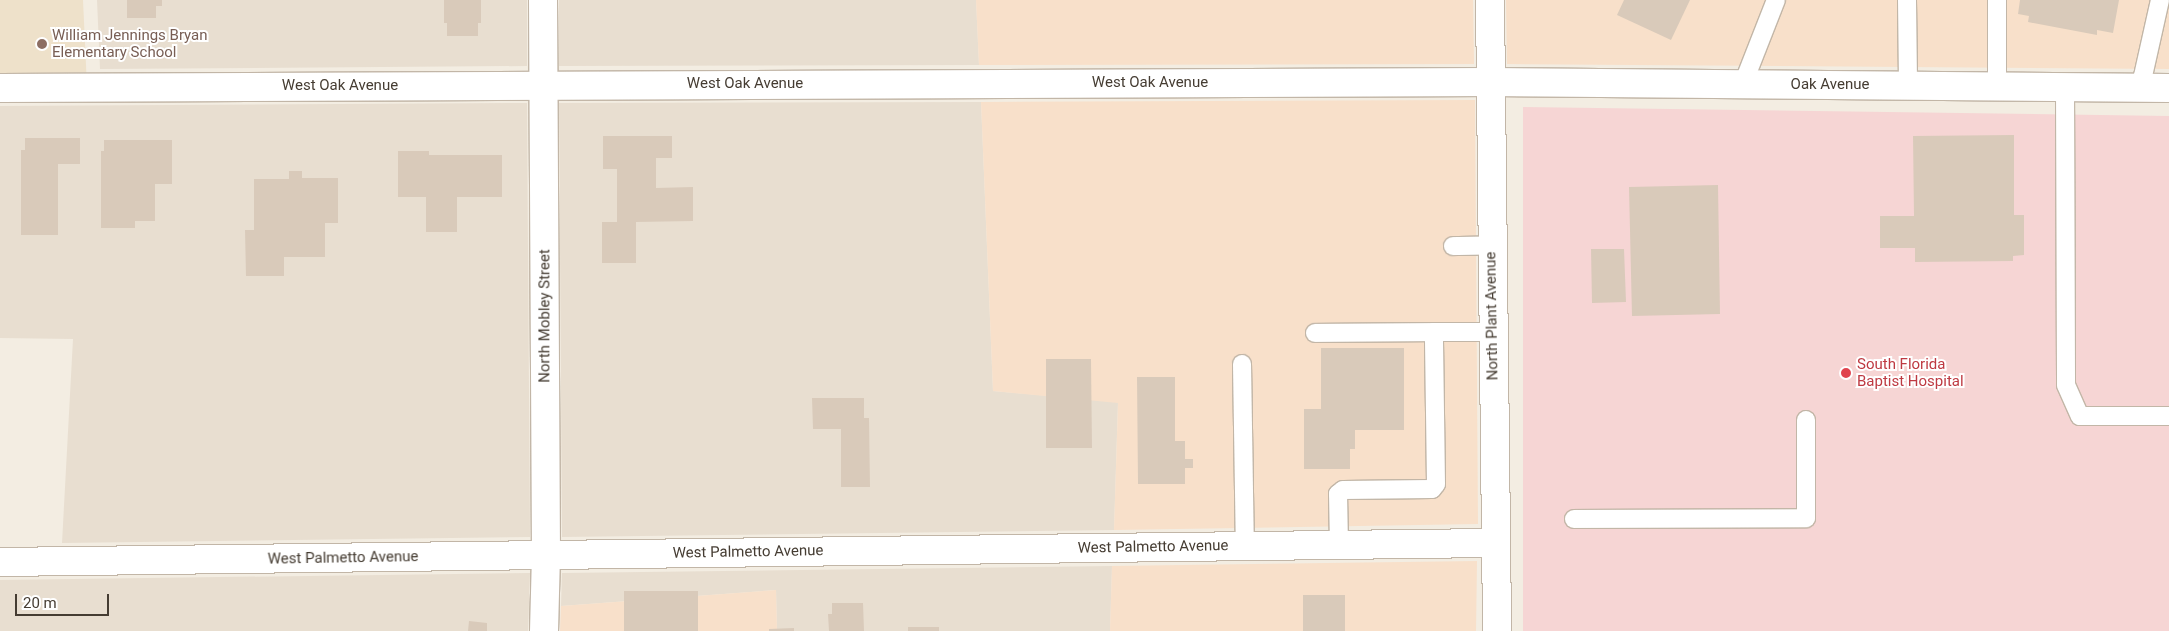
<!DOCTYPE html>
<html>
<head>
<meta charset="utf-8">
<style>
  body { margin:0 }
  #map { position:relative; width:2169px; height:631px; overflow:hidden; background:#f3ede2; font-family:Roboto,sans-serif }
  div>[style] { position:absolute }
  [style*='--x'] { left:calc(var(--x)*1px); top:calc(var(--y)*1px); width:calc(var(--w)*1px); rotate:calc(var(--a)*1deg) }
  .residential>* { inset:0; background:#e8ded0 }
  .commercial>* { inset:0; background:#f8e0ca }
  .education>* { inset:0; background:#eee1ca }
  .medical>* { inset:0; background:#f6d5d4 }
  .building>* { inset:0; background:#d9caba }
  .roads { filter:drop-shadow(1px 0 #c2b6a7) drop-shadow(-1px 0 #c2b6a7) drop-shadow(0 1px #c2b6a7) drop-shadow(0 -1px #c2b6a7) }
  .service>* { height:18px; margin:-9px; padding:0 9px; transform-origin:9px; border-radius:9px; background:#fff }
  .minor>* { height:28px; margin:-14px; padding:0 14px; transform-origin:14px; border-radius:14px; background:#fff }
  .dots>* { width:14px; height:14px; translate:-50% -50%; box-sizing:border-box; border:2px solid #fff; border-radius:50% }
  span { translate:-50% -50%; white-space:nowrap; text-align:center; line-height:1.15; -webkit-text-stroke:4px #fff; paint-order:stroke }
  .education-label { font-size:15px; color:#785e54 }
  .left { translate:0 -50%; text-align:left }
  .street-label { font-size:15px; color:#453c32 }
  .health-label { font-size:15px; color:#be3a42 }
  .scale { position:absolute; left:15px; top:594px; width:94px; height:22px; box-sizing:border-box; border:2px solid #453c32; border-top:0; padding-left:6px; font-size:15px; line-height:18px; white-space:nowrap; color:#453c32; -webkit-text-stroke:4px #fff; paint-order:stroke }
</style>
</head>
<body>
<div id="map">
  <div class="residential">
    <div style="clip-path:polygon(97px 0,527px 0,527px 66px,100px 69px)"></div>
    <div style="clip-path:polygon(559px 0,976px 0,979px 65px,559px 66px)"></div>
    <div style="clip-path:polygon(981px 102px,993px 391px,1118px 402px,1114px 530px,562px 537px,559px 103px)"></div>
    <div style="clip-path:polygon(527px 103px,530px 537px,62px 543px,73px 339px,0 338px,0 106px)"></div>
    <div style="clip-path:polygon(1112px 566px,1110px 631px,777px 631px,776px 590px,561px 606px,562px 573px)"></div>
    <div style="clip-path:polygon(530px 573px,528px 631px,0 631px,0 580px)"></div>
  </div>
  <div class="commercial">
    <div style="clip-path:polygon(976px 0,1473px 0,1474px 64px,979px 65px)"></div>
    <div style="clip-path:polygon(1506px 0,2169px 0,2169px 69px,1507px 64px)"></div>
    <div style="clip-path:polygon(1475px 100px,1478px 524px,1114px 530px,1118px 403px,993px 391px,981px 102px)"></div>
    <div style="clip-path:polygon(1477px 561px,1476px 631px,1110px 631px,1112px 566px)"></div>
    <div style="clip-path:polygon(776px 590px,777px 631px,560px 631px,561px 606px)"></div>
  </div>
  <div class="education">
    <div style="clip-path:polygon(0 0,83px 0,87px 87px,0 88px)"></div>
  </div>
  <div class="medical">
    <div style="clip-path:polygon(1523px 107px,2169px 116px,2169px 631px,1523px 631px)"></div>
  </div>
  <div class="building">
    <div style="clip-path:polygon(127px 0,162px 0,162px 6px,156px 6px,156px 18px,127px 18px)"></div>
    <div style="clip-path:polygon(444px 0,481px 0,481px 23px,478px 23px,478px 36px,447px 36px,447px 23px,444px 23px)"></div>
    <div style="clip-path:polygon(1624px 0,1690px 0,1671px 40px,1617px 15px)"></div>
    <div style="clip-path:polygon(2020px 0,2119px 0,2113px 33px,2097px 30px,2097px 35px,2028px 22px,2029px 16px,2018px 14px)"></div>
    <div style="clip-path:polygon(2014px 135px,2014px 215px,2024px 215px,2024px 255px,2013px 256px,2013px 261px,1915px 262px,1915px 248px,1880px 248px,1880px 216px,1914px 216px,1913px 136px)"></div>
    <div style="clip-path:polygon(603px 136px,672px 136px,672px 158px,656px 158px,656px 188px,693px 187px,693px 221px,636px 222px,636px 263px,602px 263px,602px 222px,617px 222px,617px 169px,603px 169px)"></div>
    <div style="clip-path:polygon(25px 138px,80px 138px,80px 164px,58px 164px,58px 235px,21px 235px,21px 150px,25px 150px)"></div>
    <div style="clip-path:polygon(104px 140px,172px 140px,172px 184px,155px 184px,155px 221px,135px 221px,135px 228px,101px 228px,101px 151px,104px 151px)"></div>
    <div style="clip-path:polygon(398px 151px,429px 151px,429px 155px,502px 155px,502px 197px,457px 197px,457px 232px,426px 232px,426px 197px,398px 197px)"></div>
    <div style="clip-path:polygon(289px 171px,302px 171px,302px 178px,338px 178px,338px 223px,325px 223px,325px 257px,284px 257px,284px 276px,246px 276px,245px 230px,254px 230px,254px 179px,289px 179px)"></div>
    <div style="clip-path:polygon(1718px 185px,1720px 314px,1632px 316px,1629px 187px)"></div>
    <div style="clip-path:polygon(1591px 249px,1624px 249px,1626px 302px,1592px 303px)"></div>
    <div style="clip-path:polygon(1321px 348px,1404px 348px,1404px 430px,1355px 430px,1355px 449px,1350px 449px,1350px 469px,1304px 469px,1304px 409px,1321px 409px)"></div>
    <div style="clip-path:polygon(1046px 359px,1091px 359px,1092px 448px,1046px 448px)"></div>
    <div style="clip-path:polygon(1137px 377px,1175px 377px,1175px 441px,1185px 441px,1185px 459px,1193px 459px,1193px 468px,1185px 468px,1185px 484px,1138px 484px)"></div>
    <div style="clip-path:polygon(812px 398px,864px 398px,864px 418px,869px 418px,870px 487px,841px 487px,841px 429px,813px 429px)"></div>
    <div style="clip-path:polygon(624px 591px,698px 591px,698px 631px,624px 631px)"></div>
    <div style="clip-path:polygon(1303px 595px,1345px 595px,1345px 631px,1303px 631px)"></div>
    <div style="clip-path:polygon(832px 603px,863px 603px,864px 631px,829px 631px,828px 614px,832px 614px)"></div>
    <div style="clip-path:polygon(469px 621px,487px 623px,487px 631px,468px 631px)"></div>
    <div style="clip-path:polygon(908px 627px,939px 627px,939px 631px,908px 631px)"></div>
    <div style="clip-path:polygon(794px 628px,794px 631px,769px 631px,769px 629px)"></div>
  </div>
  <div class="roads">
    <div class="service">
      <div style="--x:1907;--y:0;--w:85;--a:89.3"></div>
      <div style="--x:1997;--y:0;--w:86;--a:90"></div>
      <div style="--x:1743;--y:84;--w:90;--a:-68.6"></div>
      <div style="--x:2065;--y:87;--w:298;--a:89.8"></div>
      <div style="--x:2066;--y:385;--w:34;--a:66"></div>
      <div style="--x:2080;--y:416;--w:89;--a:0"></div>
      <div style="--x:2143;--y:87;--w:11;--a:-90"></div>
      <div style="--x:2143;--y:76;--w:78;--a:-77.4"></div>
      <div style="--x:1453;--y:246;--w:39;--a:-1"></div>
      <div style="--x:1315;--y:333;--w:119;--a:-0.5"></div>
      <div style="--x:1242;--y:364;--w:182;--a:89.1"></div>
      <div style="--x:1574;--y:519;--w:232;--a:-0.2"></div>
      <div style="--x:1806;--y:518;--w:98;--a:-90"></div>
      <div style="--x:1339;--y:545;--w:51;--a:-91.1"></div>
      <div style="--x:1338;--y:494;--w:6;--a:-39"></div>
      <div style="--x:1343;--y:490;--w:89;--a:-0.6"></div>
      <div style="--x:1432;--y:489;--w:6;--a:-51"></div>
      <div style="--x:1436;--y:484;--w:152;--a:-90.8"></div>
      <div style="--x:1434;--y:332;--w:58;--a:0"></div>
    </div>
    <div class="minor">
      <div style="--x:543;--y:0;--w:555;--a:89.69"></div>
      <div style="--x:546;--y:555;--w:76;--a:91.5"></div>
      <div style="--x:1490;--y:0;--w:631;--a:89.36"></div>
      <div style="--x:0;--y:88;--w:1491;--a:-0.23"></div>
      <div style="--x:1491;--y:82;--w:678;--a:0.51"></div>
      <div style="--x:0;--y:562;--w:1496;--a:-0.73"></div>
    </div>
  </div>
  <div class="dots">
    <div style="left:42px;top:44px;background:#8d6e63"></div>
    <div style="left:1846px;top:373px;background:#e0444e"></div>
  </div>
  <div class="education-label">
    <span class="left" style="left:52px;top:44px">William Jennings Bryan<br>Elementary School</span>
  </div>
  <div class="street-label">
    <span style="left:1150px;top:83px">West Oak Avenue</span>
    <span style="left:745px;top:84px">West Oak Avenue</span>
    <span style="left:1830px;top:85px">Oak Avenue</span>
    <span style="left:340px;top:86px">West Oak Avenue</span>
    <span style="left:545px;top:316px;rotate:-90deg">North Mobley Street</span>
    <span style="left:1492px;top:316px;rotate:-91deg">North Plant Avenue</span>
    <span style="left:1153px;top:547px;rotate:-1deg">West Palmetto Avenue</span>
    <span style="left:748px;top:552px;rotate:-1deg">West Palmetto Avenue</span>
    <span style="left:343px;top:558px;rotate:-1deg">West Palmetto Avenue</span>
  </div>
  <div class="health-label">
    <span class="left" style="left:1857px;top:373px">South Florida<br>Baptist Hospital</span>
  </div>
  <div class="scale">20 m</div>
</div>
</body>
</html>
